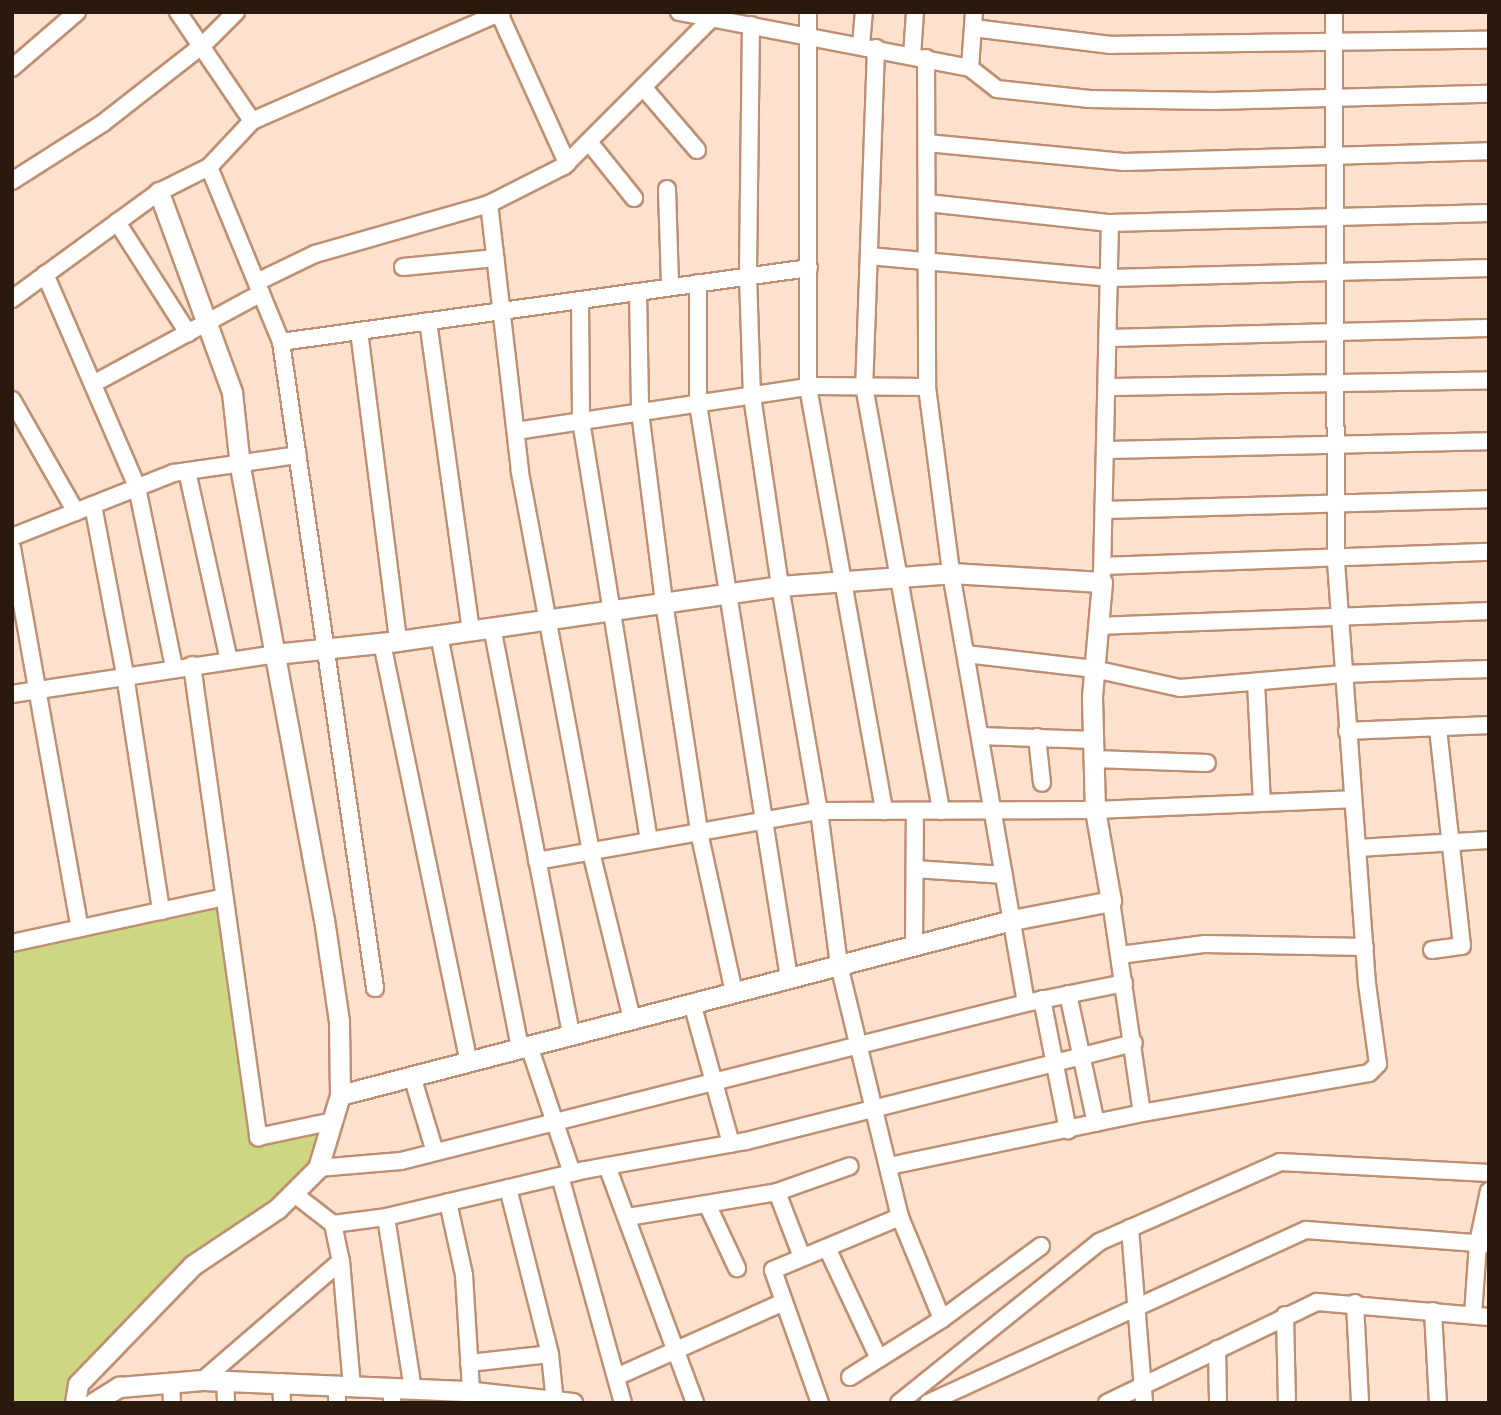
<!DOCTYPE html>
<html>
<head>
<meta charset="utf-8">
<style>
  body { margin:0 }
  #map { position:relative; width:1501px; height:1415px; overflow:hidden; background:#ffe1ce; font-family:"PT Sans",sans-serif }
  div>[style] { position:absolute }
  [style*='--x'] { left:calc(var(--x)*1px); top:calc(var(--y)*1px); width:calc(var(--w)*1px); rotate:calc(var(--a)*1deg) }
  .green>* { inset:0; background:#ced682 }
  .roads { filter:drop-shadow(2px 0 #be9073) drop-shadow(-2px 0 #be9073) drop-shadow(0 2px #be9073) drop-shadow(0 -2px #be9073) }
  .minor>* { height:16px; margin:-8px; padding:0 8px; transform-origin:8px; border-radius:8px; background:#fff }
  .tertiary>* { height:19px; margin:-9.5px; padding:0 9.5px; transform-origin:9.5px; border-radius:9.5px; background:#fff }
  span { translate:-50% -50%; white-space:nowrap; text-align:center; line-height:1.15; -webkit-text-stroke:7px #fff; paint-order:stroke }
  .frame { position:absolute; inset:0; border:14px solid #2a190d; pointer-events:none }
</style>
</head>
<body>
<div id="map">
  <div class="green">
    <div style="clip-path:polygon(224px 897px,257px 1137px,332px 1121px,317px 1168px,192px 1265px,74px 1403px,12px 1403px,12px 943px)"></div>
  </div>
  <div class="roads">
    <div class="minor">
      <div style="--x:178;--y:12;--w:132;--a:55.8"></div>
      <div style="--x:679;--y:12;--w:296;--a:10.9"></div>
      <div style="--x:970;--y:68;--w:34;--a:38"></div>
      <div style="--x:997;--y:89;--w:93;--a:6.2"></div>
      <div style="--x:1089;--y:99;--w:125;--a:0.9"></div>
      <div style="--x:1214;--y:101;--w:275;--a:-1.5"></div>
      <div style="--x:808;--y:12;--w:375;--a:90"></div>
      <div style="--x:808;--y:387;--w:431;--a:79.8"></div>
      <div style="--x:499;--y:13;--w:165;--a:65.6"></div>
      <div style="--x:751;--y:25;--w:251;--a:90.7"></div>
      <div style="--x:748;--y:276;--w:120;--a:88.1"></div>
      <div style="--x:752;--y:396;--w:192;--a:81.6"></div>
      <div style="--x:780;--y:586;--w:228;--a:80.2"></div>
      <div style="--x:819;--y:811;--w:155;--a:82.6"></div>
      <div style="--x:839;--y:965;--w:259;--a:76.4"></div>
      <div style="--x:900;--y:1217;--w:110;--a:67.6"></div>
      <div style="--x:973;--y:28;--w:139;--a:7"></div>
      <div style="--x:1111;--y:45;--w:378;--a:-0.8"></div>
      <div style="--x:861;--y:45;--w:33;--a:-85"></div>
      <div style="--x:876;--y:48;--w:338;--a:92"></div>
      <div style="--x:864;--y:386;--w:432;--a:79.7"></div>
      <div style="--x:912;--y:56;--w:44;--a:-86.1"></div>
      <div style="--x:926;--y:58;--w:329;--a:89.8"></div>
      <div style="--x:927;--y:387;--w:188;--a:82.6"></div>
      <div style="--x:951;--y:573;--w:436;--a:80.1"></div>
      <div style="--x:12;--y:68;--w:86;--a:-40.7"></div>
      <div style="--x:970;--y:68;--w:56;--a:-85.9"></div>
      <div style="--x:643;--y:87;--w:83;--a:49.4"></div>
      <div style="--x:589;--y:142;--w:72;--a:51.2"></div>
      <div style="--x:927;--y:143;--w:198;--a:5.5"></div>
      <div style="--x:1124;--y:162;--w:365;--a:-1.7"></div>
      <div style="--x:209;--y:167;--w:189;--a:67.6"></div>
      <div style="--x:281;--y:342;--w:653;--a:81.72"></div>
      <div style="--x:12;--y:181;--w:108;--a:-32.5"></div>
      <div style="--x:103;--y:123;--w:127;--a:-38"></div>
      <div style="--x:203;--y:45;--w:47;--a:-45"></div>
      <div style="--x:667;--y:189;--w:98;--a:88.2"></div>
      <div style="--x:928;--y:203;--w:183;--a:6.3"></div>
      <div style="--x:1110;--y:223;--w:379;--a:-1.5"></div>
      <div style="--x:117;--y:222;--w:132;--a:57.4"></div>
      <div style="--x:869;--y:256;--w:241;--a:5.2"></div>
      <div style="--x:1109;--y:278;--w:380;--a:-1.5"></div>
      <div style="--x:403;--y:267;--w:93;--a:-5.5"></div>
      <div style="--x:45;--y:274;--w:232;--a:66.6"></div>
      <div style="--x:137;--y:487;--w:184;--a:78.4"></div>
      <div style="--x:257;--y:282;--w:64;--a:-25.8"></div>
      <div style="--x:315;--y:254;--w:181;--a:-16"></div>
      <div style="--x:698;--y:283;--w:121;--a:90"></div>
      <div style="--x:698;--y:404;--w:581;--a:80.99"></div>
      <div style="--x:638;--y:292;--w:120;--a:89"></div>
      <div style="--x:640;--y:412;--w:192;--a:82.8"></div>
      <div style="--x:664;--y:602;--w:233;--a:81.3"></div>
      <div style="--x:699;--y:832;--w:164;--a:77.7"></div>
      <div style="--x:12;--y:299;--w:182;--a:-36.1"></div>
      <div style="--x:159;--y:192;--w:56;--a:-26.6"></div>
      <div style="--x:209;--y:167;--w:63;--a:-46.9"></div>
      <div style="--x:252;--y:121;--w:273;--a:-23.6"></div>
      <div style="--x:580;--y:300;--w:121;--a:89.5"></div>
      <div style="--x:581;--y:421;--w:425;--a:80.8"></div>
      <div style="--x:428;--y:321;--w:312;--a:82.1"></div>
      <div style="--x:359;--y:331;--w:312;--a:82.8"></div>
      <div style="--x:1108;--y:338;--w:381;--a:-1.5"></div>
      <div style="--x:281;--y:342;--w:533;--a:-7.98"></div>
      <div style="--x:93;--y:384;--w:191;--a:-28.4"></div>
      <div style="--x:1107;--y:387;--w:382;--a:-1"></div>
      <div style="--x:12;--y:400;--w:129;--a:60.3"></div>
      <div style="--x:516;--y:431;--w:302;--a:-8.6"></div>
      <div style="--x:815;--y:386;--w:112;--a:0.5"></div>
      <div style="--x:1105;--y:450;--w:384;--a:-1.3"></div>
      <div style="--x:187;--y:471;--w:194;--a:77.5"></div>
      <div style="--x:93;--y:505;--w:173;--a:79.3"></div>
      <div style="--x:125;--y:675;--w:239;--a:81.3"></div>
      <div style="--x:1104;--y:510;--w:385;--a:-1.6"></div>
      <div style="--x:12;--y:537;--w:174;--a:-21.6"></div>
      <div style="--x:174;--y:473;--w:125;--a:-8.3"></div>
      <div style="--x:12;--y:548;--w:386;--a:79.9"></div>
      <div style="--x:1103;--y:566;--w:386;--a:-2.1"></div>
      <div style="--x:1102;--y:574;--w:351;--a:-88.7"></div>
      <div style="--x:1098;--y:626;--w:391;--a:-2.2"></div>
      <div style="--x:492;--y:627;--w:416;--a:79"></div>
      <div style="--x:439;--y:635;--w:421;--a:78.9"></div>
      <div style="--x:382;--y:643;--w:428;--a:78.3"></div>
      <div style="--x:966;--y:654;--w:129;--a:6.7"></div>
      <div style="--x:1094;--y:669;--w:88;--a:12.5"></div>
      <div style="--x:1180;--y:688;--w:164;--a:-4.9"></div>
      <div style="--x:1343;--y:674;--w:146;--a:-2"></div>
      <div style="--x:192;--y:665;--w:477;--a:82"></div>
      <div style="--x:258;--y:1137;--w:77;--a:-12"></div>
      <div style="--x:1256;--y:682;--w:121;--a:87.2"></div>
      <div style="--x:12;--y:694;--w:266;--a:-8.6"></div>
      <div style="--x:1347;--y:731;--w:142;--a:-2.4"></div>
      <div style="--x:980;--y:736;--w:113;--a:2"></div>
      <div style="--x:1037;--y:737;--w:46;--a:83.8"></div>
      <div style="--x:1094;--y:759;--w:113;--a:2"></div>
      <div style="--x:1358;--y:848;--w:131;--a:-3.5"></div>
      <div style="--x:537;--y:861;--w:286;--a:-10.1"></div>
      <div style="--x:819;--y:811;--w:276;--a:-0.2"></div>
      <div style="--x:1095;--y:810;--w:258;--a:-2.4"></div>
      <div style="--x:915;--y:869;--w:89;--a:3.9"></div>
      <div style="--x:1111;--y:901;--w:214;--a:81.7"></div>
      <div style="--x:12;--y:943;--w:217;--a:-12.2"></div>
      <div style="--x:914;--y:945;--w:134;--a:-89.6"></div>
      <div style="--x:1432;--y:950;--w:30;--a:-8"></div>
      <div style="--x:1462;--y:946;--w:219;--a:-96.3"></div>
      <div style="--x:1120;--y:955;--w:86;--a:-7.4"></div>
      <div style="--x:1205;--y:944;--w:160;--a:1.1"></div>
      <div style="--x:1068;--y:994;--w:132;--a:77.8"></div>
      <div style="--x:1042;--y:999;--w:134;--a:78.8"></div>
      <div style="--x:692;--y:1003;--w:146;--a:74.5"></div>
      <div style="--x:632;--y:1019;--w:172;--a:-103.8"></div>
      <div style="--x:591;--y:852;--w:388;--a:-100.6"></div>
      <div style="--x:520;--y:471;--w:269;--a:-96.6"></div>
      <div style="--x:489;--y:204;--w:84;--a:-26.9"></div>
      <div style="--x:564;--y:166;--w:208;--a:-45"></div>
      <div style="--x:529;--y:1046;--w:134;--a:71.3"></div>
      <div style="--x:412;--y:1076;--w:79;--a:73.2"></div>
      <div style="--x:607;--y:1166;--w:253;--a:69.6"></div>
      <div style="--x:889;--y:1166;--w:258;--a:-11.8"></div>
      <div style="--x:1142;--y:1113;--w:230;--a:-10"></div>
      <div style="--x:1369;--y:1073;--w:13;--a:-45"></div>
      <div style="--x:1378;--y:1064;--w:81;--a:-97.8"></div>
      <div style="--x:1367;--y:984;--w:426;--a:-94.2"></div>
      <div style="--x:1336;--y:559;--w:547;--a:-90.21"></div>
      <div style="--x:318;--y:1168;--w:83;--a:-4.8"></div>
      <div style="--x:401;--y:1161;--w:645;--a:-14.19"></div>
      <div style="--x:1026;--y:1003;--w:100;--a:-11.5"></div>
      <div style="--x:560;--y:1176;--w:236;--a:74.5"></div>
      <div style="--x:508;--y:1188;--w:171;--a:75.8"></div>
      <div style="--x:550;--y:1354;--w:49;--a:84.2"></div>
      <div style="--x:777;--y:1192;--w:70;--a:69"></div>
      <div style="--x:293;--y:1193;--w:51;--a:37.8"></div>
      <div style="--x:333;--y:1224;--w:53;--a:-7.5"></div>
      <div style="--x:386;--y:1217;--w:204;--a:-13.3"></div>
      <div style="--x:585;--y:1170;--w:164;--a:-10.2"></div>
      <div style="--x:746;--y:1141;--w:400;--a:-14.2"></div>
      <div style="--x:448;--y:1202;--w:75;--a:77.6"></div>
      <div style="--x:464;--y:1275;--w:116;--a:86.5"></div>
      <div style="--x:707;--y:1204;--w:71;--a:64.9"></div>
      <div style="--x:386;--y:1217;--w:174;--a:81.1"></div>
      <div style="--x:628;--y:1217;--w:151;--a:-9.5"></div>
      <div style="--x:777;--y:1192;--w:77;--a:-19.6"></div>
      <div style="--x:333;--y:1224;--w:38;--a:78"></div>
      <div style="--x:341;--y:1261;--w:125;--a:85"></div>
      <div style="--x:1130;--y:1228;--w:176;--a:85.4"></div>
      <div style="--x:828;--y:1250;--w:120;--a:64.9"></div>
      <div style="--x:1355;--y:1303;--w:100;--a:87.1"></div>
      <div style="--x:1433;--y:1311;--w:92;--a:86.9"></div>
      <div style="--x:1285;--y:1315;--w:88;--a:88.7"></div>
      <div style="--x:1473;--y:1315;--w:72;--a:-86"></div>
      <div style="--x:1478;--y:1243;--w:53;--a:-78.1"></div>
      <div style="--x:1217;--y:1349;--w:54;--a:88.9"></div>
      <div style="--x:469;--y:1363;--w:81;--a:-6.3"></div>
      <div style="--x:616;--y:1377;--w:184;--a:-24.1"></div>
      <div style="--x:850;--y:1377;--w:109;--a:-32.2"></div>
      <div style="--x:942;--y:1319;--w:123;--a:-36.4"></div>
      <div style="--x:203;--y:1380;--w:182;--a:-40.8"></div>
      <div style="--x:225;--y:1381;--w:22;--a:87"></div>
      <div style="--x:281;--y:1382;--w:21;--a:87"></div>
      <div style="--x:171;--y:1383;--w:20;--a:87"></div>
      <div style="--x:392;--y:1388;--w:15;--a:90"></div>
      <div style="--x:337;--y:1403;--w:18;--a:-90"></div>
      <div style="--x:820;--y:1403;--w:141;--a:-109.5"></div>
      <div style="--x:773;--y:1270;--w:138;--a:-22.7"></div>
      <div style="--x:899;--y:1403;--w:257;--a:-38.8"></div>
      <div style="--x:1099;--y:1242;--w:198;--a:-23.8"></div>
      <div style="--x:1280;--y:1162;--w:209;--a:3"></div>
      <div style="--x:928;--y:1403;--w:416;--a:-24.6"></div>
      <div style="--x:1306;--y:1230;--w:184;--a:4.4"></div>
      <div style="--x:1107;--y:1403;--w:233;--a:-25.7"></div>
      <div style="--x:1317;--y:1302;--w:173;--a:5"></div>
    </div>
    <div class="tertiary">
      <div style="--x:275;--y:654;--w:124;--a:-6"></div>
      <div style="--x:398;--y:641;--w:386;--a:-8.2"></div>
      <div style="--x:780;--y:586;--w:171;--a:-4.3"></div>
      <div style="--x:951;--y:573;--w:151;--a:3.4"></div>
      <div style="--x:1102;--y:582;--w:115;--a:95"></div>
      <div style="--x:1092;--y:697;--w:113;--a:88.5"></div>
      <div style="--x:1095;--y:810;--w:92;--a:80"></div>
      <div style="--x:1111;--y:901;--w:101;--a:169.1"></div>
      <div style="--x:1012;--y:920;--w:694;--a:165.4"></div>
      <div style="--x:75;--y:1403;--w:19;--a:-81"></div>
      <div style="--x:78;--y:1384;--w:165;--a:-46"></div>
      <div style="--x:193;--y:1265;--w:101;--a:-33.7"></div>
      <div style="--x:277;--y:1209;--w:58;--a:-45"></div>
      <div style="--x:318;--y:1168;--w:76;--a:-73.2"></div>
      <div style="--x:340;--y:1095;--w:74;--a:-90.8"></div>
      <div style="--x:339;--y:1021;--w:102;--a:-98.4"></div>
      <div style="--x:324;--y:920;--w:462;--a:-100.5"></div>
      <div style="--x:240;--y:466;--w:74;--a:-96.2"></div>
      <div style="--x:232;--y:392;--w:213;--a:-110.1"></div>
      <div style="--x:93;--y:1403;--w:31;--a:-32"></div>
      <div style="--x:119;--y:1387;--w:84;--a:-4.8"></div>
      <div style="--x:203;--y:1380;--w:262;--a:2.4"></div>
      <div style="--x:465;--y:1391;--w:108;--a:6.4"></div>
    </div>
  </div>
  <div class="frame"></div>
</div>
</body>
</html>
